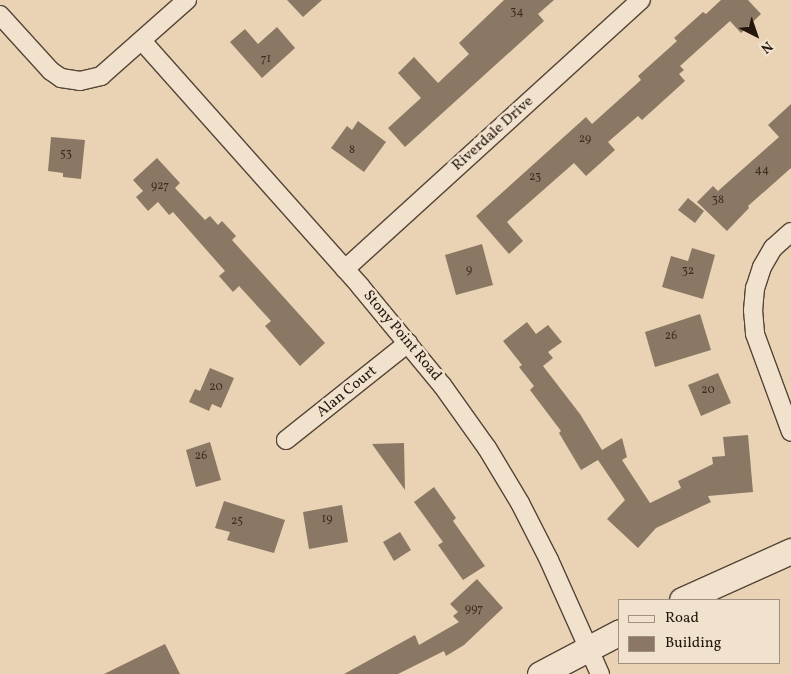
<!DOCTYPE html>
<html>
<head>
<meta charset="utf-8">
<style>
  body { margin:0 }
  #map { position:relative; width:791px; height:674px; overflow:hidden; background:#ead3b4; font-family:Vollkorn,serif }
  div>[style] { position:absolute }
  [style*='--x'] { left:calc(var(--x)*1px); top:calc(var(--y)*1px); width:calc(var(--w)*1px); rotate:calc(var(--a)*1deg) }
  .building>* { inset:0; background:#8a7864 }
  .roads { filter:drop-shadow(1px 0 #554537) drop-shadow(-1px 0 #554537) drop-shadow(0 1px #554537) drop-shadow(0 -1px #554537) }
  .street>* { height:18px; margin:-9px; padding:0 9px; transform-origin:9px; border-radius:9px; background:#f1e2ce }
  .secondary>* { height:25px; margin:-12.5px; padding:0 12.5px; transform-origin:12.5px; border-radius:12.5px; background:#f1e2ce }
  span { translate:-50% -50%; white-space:nowrap; text-align:center; line-height:1.15; -webkit-text-stroke:5px #f1e2ce; paint-order:stroke }
  .number-label { font-size:12px; color:#3d2e23 }
  .number-label span { -webkit-text-stroke-width:0 }
  .street-label { font-size:15px; color:#23160d }
  .legend { position:absolute; left:618px; top:599px; width:162px; height:65px; box-sizing:border-box; background:#f1e2ce; border:1px solid #9f9081; margin:0; padding:6px 9px; list-style:none; font-size:15px; color:#23160d }
  .legend li { display:flex; align-items:center; gap:10px; height:25px }
  .legend b { width:25px; border:1px solid #9f9081 }
  .north { position:absolute; left:731px; top:10px; width:50px; height:50px; -webkit-text-stroke:4px #f1e2ce; paint-order:stroke; rotate:139deg; font-size:14px; font-weight:700; line-height:20px; text-align:center; color:#23160d }
  .north::after { content:''; display:block; margin:auto; width:18px; height:22px; background:#23160d; clip-path:polygon(50% 0,100% 100%,50% 72%,0 100%) }
</style>
</head>
<body>
<div id="map">
  <div class="building">
    <div style="clip-path:polygon(287px 0,322px 0,303px 17px)"></div>
    <div style="clip-path:polygon(504px 0,554px 0,538px 14px,544px 21px,405px 147px,388px 128px,421px 98px,398px 73px,414px 57px,438px 83px,469px 54px,459px 43px)"></div>
    <div style="clip-path:polygon(721px 0,748px 0,761px 14px,741px 33px,730px 21px,680px 66px,684px 70px,679px 74px,685px 81px,642px 120px,638px 116px,608px 142px,615px 150px,586px 176px,574px 163px,507px 222px,523px 241px,509px 254px,476px 216px,586px 117px,592px 124px,641px 80px,638px 76px,677px 41px,674px 38px,703px 12px,706px 14px)"></div>
    <div style="clip-path:polygon(277px 27px,295px 48px,262px 78px,230px 42px,245px 29px,258px 44px)"></div>
    <div style="clip-path:polygon(791px 104px,791px 168px,748px 206px,749px 208px,727px 231px,697px 202px,713px 186px,718px 191px,779px 137px,768px 125px)"></div>
    <div style="clip-path:polygon(358px 121px,386px 142px,364px 172px,331px 148px,347px 126px,352px 130px)"></div>
    <div style="clip-path:polygon(51px 137px,85px 140px,81px 179px,63px 177px,63px 173px,48px 171px)"></div>
    <div style="clip-path:polygon(157px 158px,180px 183px,175px 188px,205px 220px,210px 216px,218px 225px,222px 221px,236px 236px,232px 240px,325px 343px,300px 366px,265px 326px,271px 321px,239px 286px,233px 292px,219px 276px,225px 271px,173px 212px,169px 215px,158px 202px,148px 211px,136px 197px,143px 191px,133px 180px)"></div>
    <div style="clip-path:polygon(688px 198px,704px 211px,695px 223px,678px 210px)"></div>
    <div style="clip-path:polygon(482px 244px,493px 285px,456px 295px,445px 255px)"></div>
    <div style="clip-path:polygon(692px 248px,715px 255px,703px 299px,662px 287px,671px 256px,688px 261px)"></div>
    <div style="clip-path:polygon(700px 314px,711px 350px,655px 367px,645px 332px)"></div>
    <div style="clip-path:polygon(527px 322px,536px 334px,548px 325px,562px 342px,548px 352px,553px 358px,543px 366px,580px 414px,602px 450px,622px 438px,627px 457px,622px 460px,650px 503px,681px 488px,678px 481px,713px 464px,712px 457px,725px 456px,723px 437px,748px 435px,753px 492px,708px 496px,711px 502px,656px 528px,638px 548px,607px 519px,625px 500px,598px 460px,581px 470px,559px 433px,561px 431px,530px 390px,534px 386px,519px 367px,522px 365px,503px 341px)"></div>
    <div style="clip-path:polygon(210px 368px,234px 378px,221px 408px,212px 404px,209px 411px,189px 402px,195px 389px,200px 391px)"></div>
    <div style="clip-path:polygon(718px 373px,731px 403px,701px 416px,688px 385px)"></div>
    <div style="clip-path:polygon(210px 442px,221px 480px,196px 487px,186px 450px)"></div>
    <div style="clip-path:polygon(404px 443px,405px 490px,372px 444px)"></div>
    <div style="clip-path:polygon(434px 487px,456px 518px,453px 521px,485px 566px,463px 580px,438px 545px,443px 542px,414px 502px)"></div>
    <div style="clip-path:polygon(224px 501px,285px 520px,274px 553px,227px 540px,230px 532px,215px 528px)"></div>
    <div style="clip-path:polygon(342px 505px,348px 542px,309px 549px,303px 512px)"></div>
    <div style="clip-path:polygon(400px 532px,411px 550px,394px 561px,383px 542px)"></div>
    <div style="clip-path:polygon(477px 579px,503px 608px,464px 645px,446px 656px,444px 651px,398px 674px,344px 674px,415px 635px,419px 645px,459px 622px,453px 616px,458px 612px,450px 604px)"></div>
    <div style="clip-path:polygon(165px 644px,180px 674px,104px 674px)"></div>
  </div>
  <div class="roads">
    <div class="street">
      <div style="--x:0;--y:15;--w:76;--a:47.7"></div>
      <div style="--x:51;--y:71;--w:12;--a:35"></div>
      <div style="--x:61;--y:78;--w:19;--a:9"></div>
      <div style="--x:80;--y:81;--w:22;--a:-13"></div>
      <div style="--x:101;--y:76;--w:115;--a:-41.5"></div>
      <div style="--x:142;--y:41;--w:328;--a:48.3"></div>
      <div style="--x:360;--y:286;--w:129;--a:50.4"></div>
      <div style="--x:442;--y:385;--w:77;--a:54.5"></div>
      <div style="--x:487;--y:448;--w:64;--a:59"></div>
      <div style="--x:520;--y:503;--w:64;--a:63"></div>
      <div style="--x:549;--y:560;--w:125;--a:65.9"></div>
      <div style="--x:791;--y:232;--w:24;--a:138"></div>
      <div style="--x:773;--y:248;--w:22;--a:120"></div>
      <div style="--x:762;--y:267;--w:22;--a:108"></div>
      <div style="--x:755;--y:288;--w:22;--a:95"></div>
      <div style="--x:753;--y:310;--w:24;--a:85"></div>
      <div style="--x:755;--y:334;--w:104;--a:69.8"></div>
      <div style="--x:345;--y:269;--w:400;--a:-42.3"></div>
      <div style="--x:286;--y:440;--w:156;--a:-38.5"></div>
    </div>
    <div class="secondary">
      <div style="--x:682;--y:600;--w:120;--a:-24.2"></div>
      <div style="--x:540;--y:674;--w:90;--a:-27.7"></div>
    </div>
  </div>
  <div class="number-label">
    <span style="left:517px;top:13px">34</span>
    <span style="left:266px;top:60px">71</span>
    <span style="left:585px;top:140px">29</span>
    <span style="left:352px;top:151px">8</span>
    <span style="left:66px;top:155px">53</span>
    <span style="left:762px;top:171px">44</span>
    <span style="left:535px;top:178px">23</span>
    <span style="left:160px;top:187px">927</span>
    <span style="left:718px;top:201px">38</span>
    <span style="left:469px;top:271px">9</span>
    <span style="left:688px;top:272px">32</span>
    <span style="left:671px;top:337px">26</span>
    <span style="left:216px;top:388px">20</span>
    <span style="left:708px;top:391px">20</span>
    <span style="left:201px;top:457px">26</span>
    <span style="left:327px;top:520px">19</span>
    <span style="left:237px;top:522px">25</span>
    <span style="left:474px;top:610px">997</span>
  </div>
  <div class="street-label">
    <span style="left:493px;top:134px;rotate:-42deg">Riverdale Drive</span>
    <span style="left:402px;top:336px;rotate:50deg">Stony Point Road</span>
    <span style="left:347px;top:392px;rotate:-39deg">Alan Court</span>
  </div>
  <ul class="legend">
  <li><b style="height:6px;background:#f1e2ce"></b>Road</li>
  <li><b style="height:14px;background:#8a7864"></b>Building</li>
  </ul>
  <div class="north">N</div>
</div>
</body>
</html>
